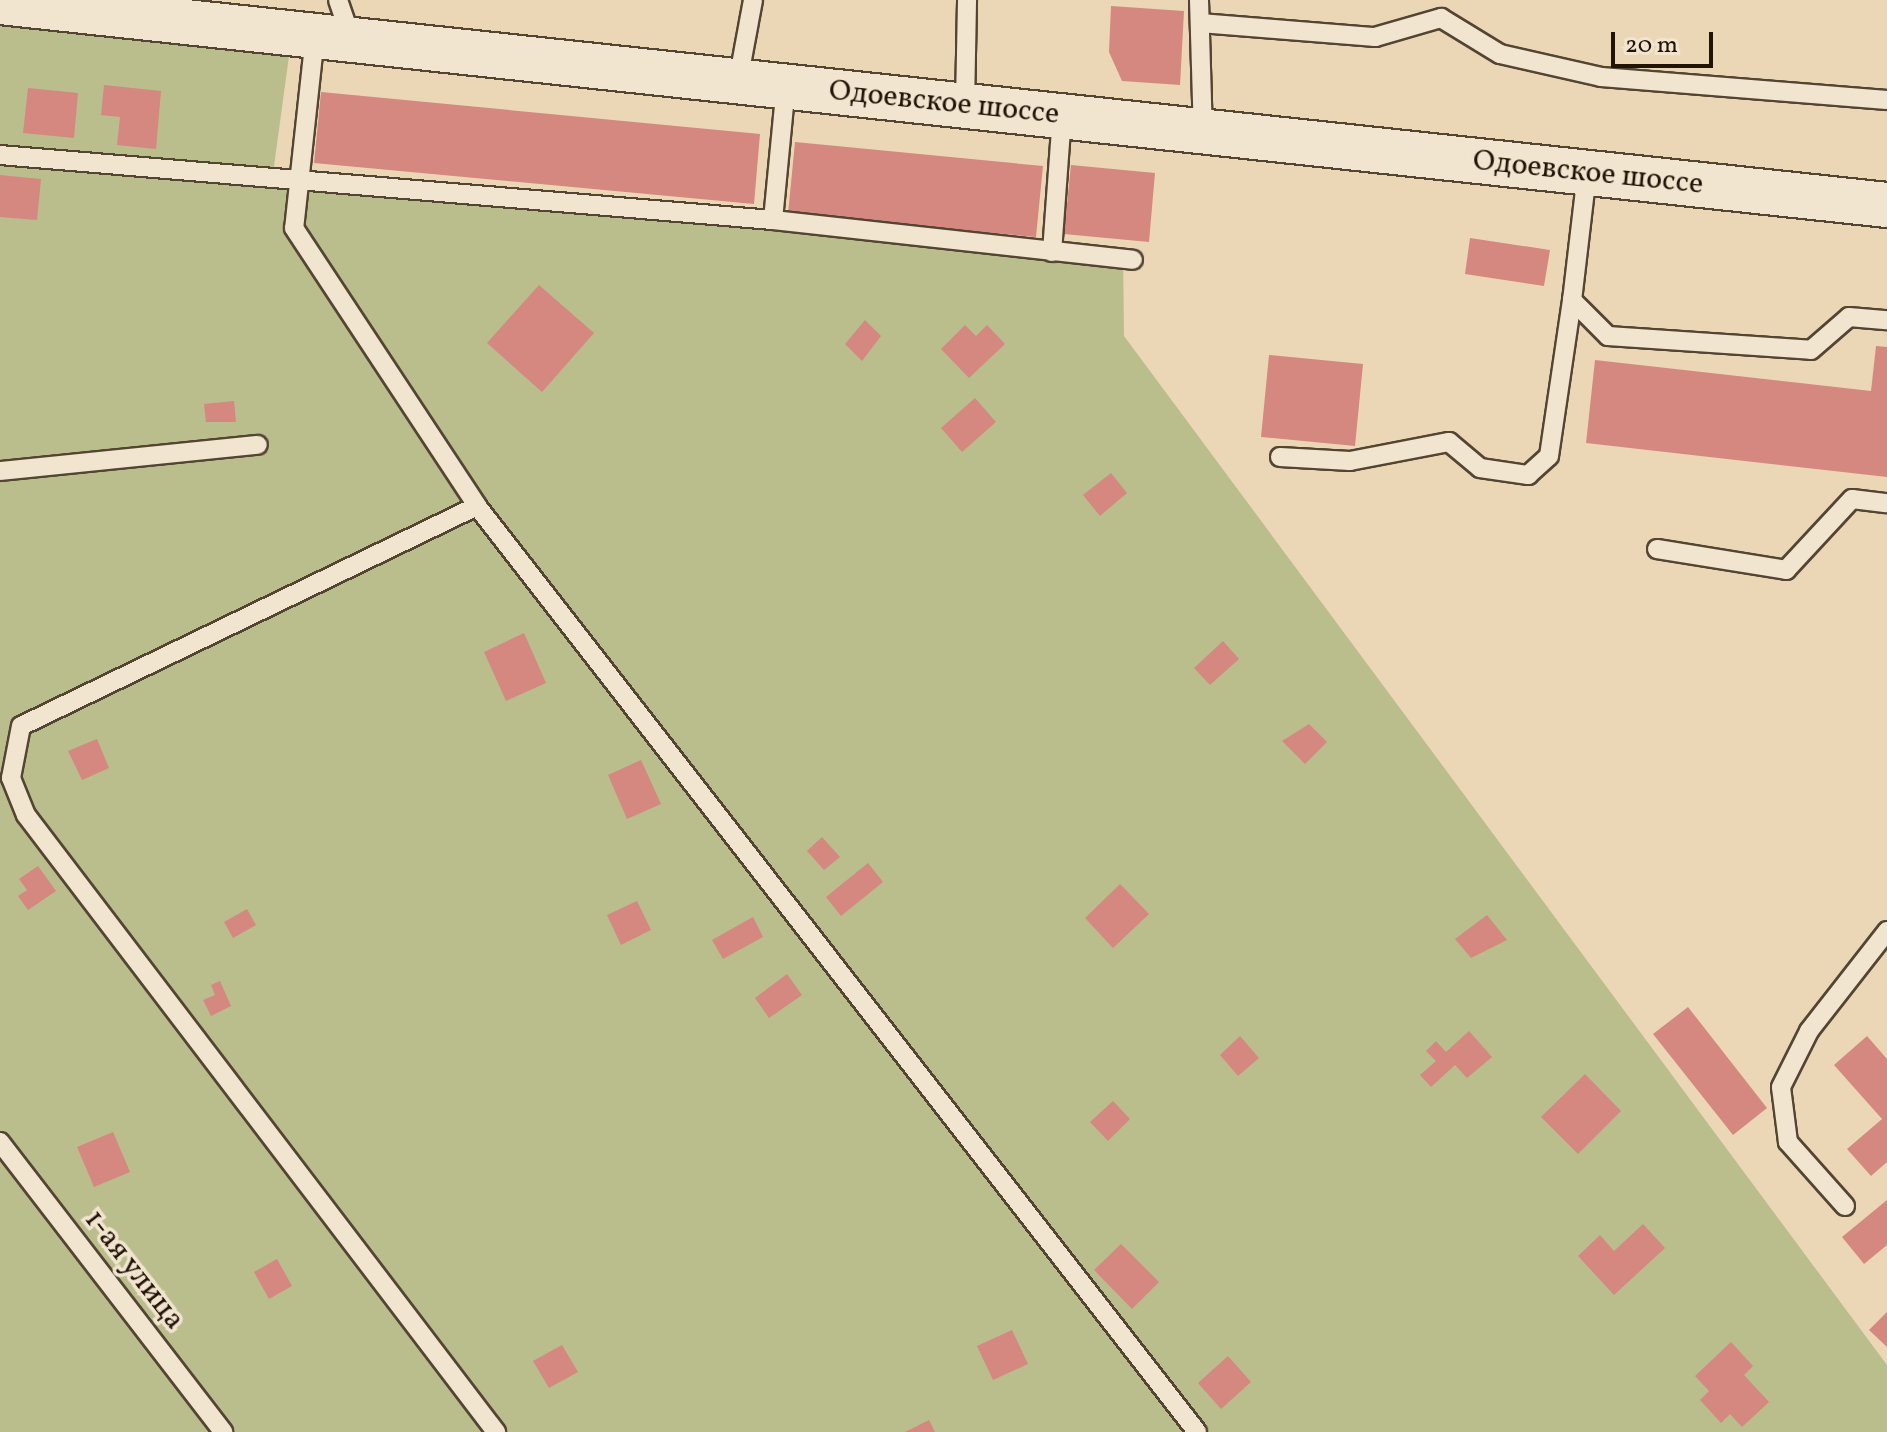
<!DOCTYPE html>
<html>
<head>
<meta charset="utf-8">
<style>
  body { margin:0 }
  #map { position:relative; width:1887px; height:1432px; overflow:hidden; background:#ebd7b6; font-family:Vollkorn,serif }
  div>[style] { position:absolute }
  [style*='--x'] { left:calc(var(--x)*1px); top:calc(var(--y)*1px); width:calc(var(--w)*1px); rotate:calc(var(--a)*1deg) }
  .green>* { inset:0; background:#babd8c }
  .building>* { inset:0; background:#d5887f }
  .roads { filter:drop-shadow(2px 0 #544533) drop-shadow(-2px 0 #544533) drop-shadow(0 2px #544533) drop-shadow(0 -2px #544533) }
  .lane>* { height:18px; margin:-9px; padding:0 9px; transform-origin:9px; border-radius:9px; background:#f2e5d0 }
  .secondary>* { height:44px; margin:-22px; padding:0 22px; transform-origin:22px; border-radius:22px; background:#f2e5d0 }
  span { translate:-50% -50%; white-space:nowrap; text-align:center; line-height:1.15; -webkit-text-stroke:7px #f2e5d0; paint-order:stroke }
  .street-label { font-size:30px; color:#211407 }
  .scale { position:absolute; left:1611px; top:32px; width:102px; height:36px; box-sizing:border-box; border:4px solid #211407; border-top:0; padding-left:10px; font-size:24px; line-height:28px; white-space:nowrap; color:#211407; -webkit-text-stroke:6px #f2e5d0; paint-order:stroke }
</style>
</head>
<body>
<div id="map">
  <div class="green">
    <div style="clip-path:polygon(0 26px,289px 56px,271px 188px,1052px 252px,1123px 248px,1124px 336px,1887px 1365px,1887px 1432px,0 1432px)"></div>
  </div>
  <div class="building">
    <div style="clip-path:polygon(1111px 6px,1184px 11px,1180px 85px,1122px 81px,1109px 52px)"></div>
    <div style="clip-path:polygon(104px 85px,161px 91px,156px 149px,117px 145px,120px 117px,101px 115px)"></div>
    <div style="clip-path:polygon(28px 88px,78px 93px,74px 138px,23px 133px)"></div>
    <div style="clip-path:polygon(321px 92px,760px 134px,754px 204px,314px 163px)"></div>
    <div style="clip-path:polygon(795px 142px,1043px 166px,1036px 237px,788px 214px)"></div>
    <div style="clip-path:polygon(1071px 165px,1155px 173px,1149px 242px,1064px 234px)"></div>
    <div style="clip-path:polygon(0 175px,41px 179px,37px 220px,0 217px)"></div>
    <div style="clip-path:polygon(1470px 238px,1550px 250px,1544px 286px,1465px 274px)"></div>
    <div style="clip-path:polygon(539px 285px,594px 333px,542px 392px,487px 343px)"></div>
    <div style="clip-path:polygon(865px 320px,881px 336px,862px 361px,845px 344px)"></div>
    <div style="clip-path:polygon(965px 325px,976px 336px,987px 325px,1005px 344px,969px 378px,941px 349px)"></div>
    <div style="clip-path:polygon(1876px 346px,1887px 347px,1887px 477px,1586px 443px,1595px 360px,1871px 391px)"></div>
    <div style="clip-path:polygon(1269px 355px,1363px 364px,1355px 446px,1261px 437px)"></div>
    <div style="clip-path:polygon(975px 398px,996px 422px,962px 452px,941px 428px)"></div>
    <div style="clip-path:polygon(234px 401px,236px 422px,206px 422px,204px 404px)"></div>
    <div style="clip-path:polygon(1111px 473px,1127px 493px,1100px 516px,1083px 495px)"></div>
    <div style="clip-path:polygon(524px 633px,546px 683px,506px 701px,484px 652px)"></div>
    <div style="clip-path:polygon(1223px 641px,1239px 659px,1210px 685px,1194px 668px)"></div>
    <div style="clip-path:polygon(1309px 724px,1327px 742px,1305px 764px,1282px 741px)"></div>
    <div style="clip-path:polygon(97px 739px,109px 768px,82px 780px,68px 751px)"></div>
    <div style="clip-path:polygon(641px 760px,661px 804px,627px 819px,608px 775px)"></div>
    <div style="clip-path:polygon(822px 837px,840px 857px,824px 870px,807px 851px)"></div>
    <div style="clip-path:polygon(868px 863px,883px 882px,841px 916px,826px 897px)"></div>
    <div style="clip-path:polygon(38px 866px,56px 891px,28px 910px,18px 896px,27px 890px,19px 879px)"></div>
    <div style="clip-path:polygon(1120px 884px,1149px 914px,1113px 948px,1085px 918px)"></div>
    <div style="clip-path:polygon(637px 901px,651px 930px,621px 945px,607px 915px)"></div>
    <div style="clip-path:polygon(247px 909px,256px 925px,233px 938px,224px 922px)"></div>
    <div style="clip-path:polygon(1487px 915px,1507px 940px,1471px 958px,1455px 939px)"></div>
    <div style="clip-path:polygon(753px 917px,763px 937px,723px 959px,712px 940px)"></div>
    <div style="clip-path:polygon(787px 974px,802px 995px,769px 1018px,755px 998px)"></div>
    <div style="clip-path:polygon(220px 981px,231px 1006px,211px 1016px,203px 1000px,215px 995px,211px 985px)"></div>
    <div style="clip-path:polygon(1688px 1007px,1767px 1108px,1733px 1135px,1653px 1034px)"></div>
    <div style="clip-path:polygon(1469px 1031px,1492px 1057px,1467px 1078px,1455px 1065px,1431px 1087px,1420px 1075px,1436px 1061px,1426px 1051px,1436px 1041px,1446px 1052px)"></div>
    <div style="clip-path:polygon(1240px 1036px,1259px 1058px,1238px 1076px,1220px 1055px)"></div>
    <div style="clip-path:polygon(1867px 1036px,1887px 1059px,1887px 1162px,1871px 1176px,1847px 1149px,1882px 1119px,1834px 1065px)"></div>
    <div style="clip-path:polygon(1585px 1074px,1621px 1111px,1578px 1154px,1541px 1117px)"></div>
    <div style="clip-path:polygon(1113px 1101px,1130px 1119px,1108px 1141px,1090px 1122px)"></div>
    <div style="clip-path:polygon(113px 1132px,130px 1172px,94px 1187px,77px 1147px)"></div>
    <div style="clip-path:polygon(1887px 1200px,1887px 1245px,1864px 1264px,1842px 1237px)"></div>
    <div style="clip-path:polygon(1643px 1224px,1665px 1248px,1614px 1295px,1578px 1256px,1600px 1235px,1614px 1251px)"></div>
    <div style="clip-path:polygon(1121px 1244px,1159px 1282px,1132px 1309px,1094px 1270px)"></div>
    <div style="clip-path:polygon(277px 1259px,292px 1286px,269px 1299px,254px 1272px)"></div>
    <div style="clip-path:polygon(1887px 1312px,1887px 1347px,1869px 1330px)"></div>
    <div style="clip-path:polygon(1012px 1330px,1028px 1364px,993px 1380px,977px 1346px)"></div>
    <div style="clip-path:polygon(1731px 1342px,1753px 1366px,1744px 1375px,1769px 1402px,1742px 1427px,1730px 1414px,1721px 1423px,1700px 1400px,1709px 1391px,1695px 1376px)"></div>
    <div style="clip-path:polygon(562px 1345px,578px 1372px,549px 1388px,533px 1361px)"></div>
    <div style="clip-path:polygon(1228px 1356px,1251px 1382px,1221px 1409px,1198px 1383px)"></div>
    <div style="clip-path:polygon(929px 1420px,935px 1432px,905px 1432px)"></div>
  </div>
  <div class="roads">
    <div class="lane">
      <div style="--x:338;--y:0;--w:39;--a:71"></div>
      <div style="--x:1199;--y:0;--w:131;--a:88.3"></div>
      <div style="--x:1200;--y:23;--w:176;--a:4.6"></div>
      <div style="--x:1375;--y:37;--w:69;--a:-16.1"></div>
      <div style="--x:1441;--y:18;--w:69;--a:31.4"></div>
      <div style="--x:1500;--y:54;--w:104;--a:12.8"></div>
      <div style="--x:1601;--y:77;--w:287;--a:4.6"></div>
      <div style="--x:315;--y:36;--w:193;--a:96.2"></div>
      <div style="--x:294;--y:228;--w:333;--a:56.6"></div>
      <div style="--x:477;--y:506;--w:1173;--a:52.13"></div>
      <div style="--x:738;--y:81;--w:82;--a:-79.5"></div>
      <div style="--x:965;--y:106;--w:106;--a:-88.9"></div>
      <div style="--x:0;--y:155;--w:776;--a:4.81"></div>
      <div style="--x:773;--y:220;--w:135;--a:-84.5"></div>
      <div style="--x:1587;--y:173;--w:128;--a:96.7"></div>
      <div style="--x:1572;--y:300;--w:51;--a:45"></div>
      <div style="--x:1608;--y:336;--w:203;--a:3.9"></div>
      <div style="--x:1811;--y:350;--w:50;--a:-41"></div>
      <div style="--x:1849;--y:317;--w:38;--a:5"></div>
      <div style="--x:773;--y:220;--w:362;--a:6.3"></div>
      <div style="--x:1052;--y:252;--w:136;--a:-85.8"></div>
      <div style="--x:1280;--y:457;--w:70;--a:3.3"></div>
      <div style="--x:1350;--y:461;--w:101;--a:-10.9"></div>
      <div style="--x:1449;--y:442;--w:40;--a:40"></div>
      <div style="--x:1480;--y:468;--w:49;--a:8.3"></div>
      <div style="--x:1528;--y:475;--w:28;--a:-42"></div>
      <div style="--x:1549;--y:456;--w:158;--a:-81.6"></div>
      <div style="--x:0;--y:471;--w:259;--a:-5.8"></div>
      <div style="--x:477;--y:506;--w:506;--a:154.24"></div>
      <div style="--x:21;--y:726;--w:53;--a:100.9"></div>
      <div style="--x:11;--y:778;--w:40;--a:68"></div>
      <div style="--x:26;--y:815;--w:776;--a:52.7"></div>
      <div style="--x:1657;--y:549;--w:131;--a:9.2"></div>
      <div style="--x:1786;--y:570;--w:97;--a:-47.1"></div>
      <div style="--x:1852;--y:499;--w:35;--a:7"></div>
      <div style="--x:0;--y:1142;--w:366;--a:52.4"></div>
      <div style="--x:1845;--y:1206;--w:86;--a:-131.7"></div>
      <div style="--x:1788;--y:1142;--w:55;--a:-97.3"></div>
      <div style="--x:1781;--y:1087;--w:63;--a:-63.4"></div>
      <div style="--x:1809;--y:1031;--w:127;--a:-52"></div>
    </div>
    <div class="secondary">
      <div style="--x:0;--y:2;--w:1898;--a:6.14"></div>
    </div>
  </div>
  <div class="street-label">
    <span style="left:944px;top:103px;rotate:6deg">Одоевское шоссе</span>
    <span style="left:1588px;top:173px;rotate:6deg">Одоевское шоссе</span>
    <span style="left:134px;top:1270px;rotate:52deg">1-ая улица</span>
  </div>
  <div class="scale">20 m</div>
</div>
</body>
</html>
